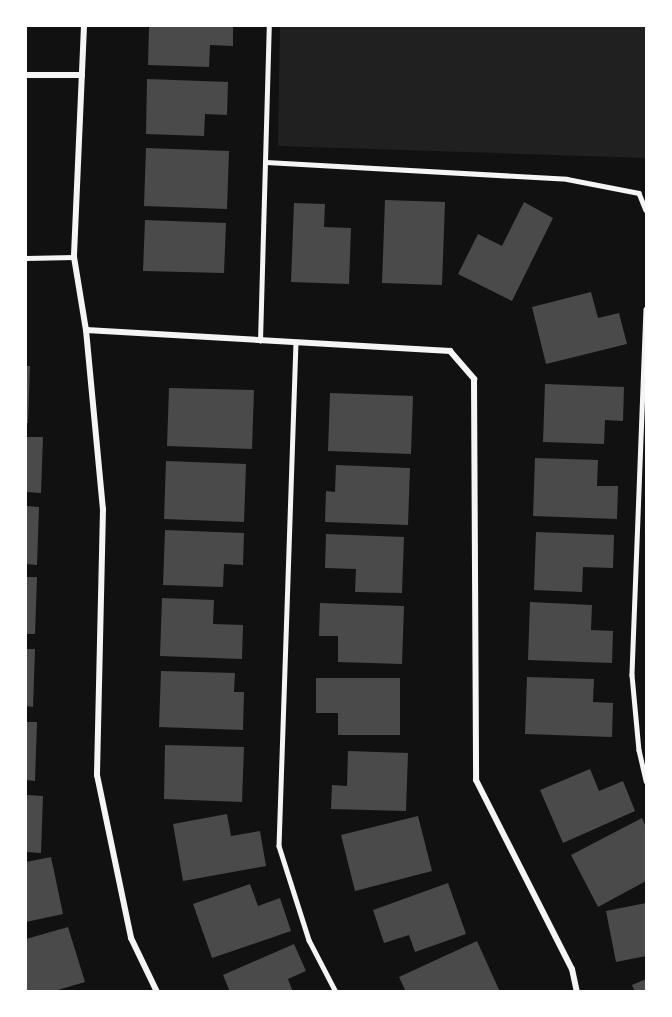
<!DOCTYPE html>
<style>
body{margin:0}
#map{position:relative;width:672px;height:1017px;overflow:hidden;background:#111;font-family:"Nunito Sans",sans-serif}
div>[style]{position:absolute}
.green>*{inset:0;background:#202020}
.building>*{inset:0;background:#4a4a4a}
.service>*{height:4.5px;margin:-2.25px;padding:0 2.25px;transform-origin:2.25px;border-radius:2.25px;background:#f5f5f5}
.minor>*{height:6px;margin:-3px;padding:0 3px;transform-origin:3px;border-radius:3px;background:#f5f5f5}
span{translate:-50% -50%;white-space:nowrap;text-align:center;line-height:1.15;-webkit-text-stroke:6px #fff;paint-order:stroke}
.frame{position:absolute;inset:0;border:27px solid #fff;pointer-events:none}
</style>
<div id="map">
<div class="green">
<i style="clip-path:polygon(280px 26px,646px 26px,646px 158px,278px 146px)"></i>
</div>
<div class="building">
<i style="clip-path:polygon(149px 26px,233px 26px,233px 46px,210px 45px,209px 67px,148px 65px)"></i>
<i style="clip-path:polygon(147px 79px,228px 82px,227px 115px,205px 114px,204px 136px,146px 134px)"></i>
<i style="clip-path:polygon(146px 148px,229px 151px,227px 209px,144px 206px)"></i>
<i style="clip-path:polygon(385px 200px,445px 202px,442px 285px,382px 283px)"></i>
<i style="clip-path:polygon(524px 202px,553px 218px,512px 301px,458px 274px,478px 234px,502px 246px)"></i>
<i style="clip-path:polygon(294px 203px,325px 204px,324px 227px,351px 228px,349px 284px,291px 282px)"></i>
<i style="clip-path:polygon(145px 220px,226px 223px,224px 273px,143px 271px)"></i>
<i style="clip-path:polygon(591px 292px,598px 318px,619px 313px,627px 344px,546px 364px,532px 307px)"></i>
<i style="clip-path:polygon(26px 366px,30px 366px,28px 423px,26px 423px)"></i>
<i style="clip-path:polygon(545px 384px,624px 387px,623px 421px,605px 420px,604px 444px,543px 442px)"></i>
<i style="clip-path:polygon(169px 388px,254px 390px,252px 449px,167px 446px)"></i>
<i style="clip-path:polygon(330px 393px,413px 396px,411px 454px,328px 451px)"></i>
<i style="clip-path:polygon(26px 437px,43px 437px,41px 493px,26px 492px)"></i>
<i style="clip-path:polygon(535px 458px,598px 460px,597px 486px,618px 486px,617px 519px,533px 516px)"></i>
<i style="clip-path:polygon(166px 461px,246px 464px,244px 522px,164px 519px)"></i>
<i style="clip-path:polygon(336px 465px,410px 468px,408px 525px,325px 522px,326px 491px,335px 492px)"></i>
<i style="clip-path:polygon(26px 506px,39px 507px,37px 565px,26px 564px)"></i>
<i style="clip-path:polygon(165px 530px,244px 533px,243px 565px,224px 564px,223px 587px,163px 585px)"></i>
<i style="clip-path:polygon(536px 532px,614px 535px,613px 568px,583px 567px,582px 592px,534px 590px)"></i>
<i style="clip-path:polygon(326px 534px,404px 537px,402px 593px,355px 592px,356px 569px,325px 568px)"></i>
<i style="clip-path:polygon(26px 577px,37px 577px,35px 634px,26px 634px)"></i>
<i style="clip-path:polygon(162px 598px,214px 600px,213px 624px,243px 625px,242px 659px,160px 656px)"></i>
<i style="clip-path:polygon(530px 602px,592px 605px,591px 630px,613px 631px,612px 663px,528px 660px)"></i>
<i style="clip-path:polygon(320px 603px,404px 606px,402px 664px,338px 662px,338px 636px,319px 636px)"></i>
<i style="clip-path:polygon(26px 649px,35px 649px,33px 707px,26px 706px)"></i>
<i style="clip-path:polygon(161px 671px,235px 673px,234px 692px,244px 692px,243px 730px,159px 727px)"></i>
<i style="clip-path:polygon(527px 677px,594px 679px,593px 702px,613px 703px,612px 737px,525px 734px)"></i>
<i style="clip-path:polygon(316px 678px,400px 678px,400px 735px,338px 735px,338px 713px,316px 713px)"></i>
<i style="clip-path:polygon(26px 722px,37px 722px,35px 781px,26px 780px)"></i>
<i style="clip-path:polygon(165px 745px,244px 747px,242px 802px,164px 799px)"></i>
<i style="clip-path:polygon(348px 751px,408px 753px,406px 811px,331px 809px,332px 785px,347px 786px)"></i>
<i style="clip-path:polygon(590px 769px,599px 791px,623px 781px,635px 811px,563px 843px,540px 790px)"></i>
<i style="clip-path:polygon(26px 795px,43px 796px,41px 853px,26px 852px)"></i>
<i style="clip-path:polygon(227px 814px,231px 836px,260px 831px,266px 866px,183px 881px,173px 824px)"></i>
<i style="clip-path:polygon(418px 816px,432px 871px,355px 891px,341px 835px)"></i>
<i style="clip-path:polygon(642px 818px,646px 827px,646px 881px,598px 907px,571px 855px)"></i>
<i style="clip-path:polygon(51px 857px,63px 914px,26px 922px,26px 862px)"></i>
<i style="clip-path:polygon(448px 883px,466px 934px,415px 952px,409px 935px,384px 943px,373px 910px)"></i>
<i style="clip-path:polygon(250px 884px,258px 906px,280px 898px,291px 931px,212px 958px,193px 904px)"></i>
<i style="clip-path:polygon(646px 903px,646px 956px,616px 962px,606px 911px)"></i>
<i style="clip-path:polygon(68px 927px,85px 982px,51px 992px,26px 992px,26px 939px)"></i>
<i style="clip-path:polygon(477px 941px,500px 992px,406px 992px,399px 977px)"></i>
<i style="clip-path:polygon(294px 944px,306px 971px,288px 979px,293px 992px,230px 992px,223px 975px)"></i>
<i style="clip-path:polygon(646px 979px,646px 992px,635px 992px,632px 985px)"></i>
</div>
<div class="service">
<i style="left:266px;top:162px;width:301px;rotate:3.2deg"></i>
<i style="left:567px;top:179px;width:73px;rotate:11deg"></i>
<i style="left:639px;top:193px;width:18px;rotate:68deg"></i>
<i style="left:26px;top:258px;width:48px;rotate:-1.2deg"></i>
<i style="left:646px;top:309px;width:366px;rotate:92.2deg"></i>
<i style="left:632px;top:675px;width:75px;rotate:84.7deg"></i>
<i style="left:639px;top:750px;width:32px;rotate:77deg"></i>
<i style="left:260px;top:341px;width:315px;rotate:-88.4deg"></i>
<i style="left:296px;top:342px;width:504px;rotate:91.93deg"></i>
<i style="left:279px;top:846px;width:99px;rotate:72.3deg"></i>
<i style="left:309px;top:940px;width:59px;rotate:62.6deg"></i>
</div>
<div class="minor">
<i style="left:84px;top:26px;width:231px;rotate:92.5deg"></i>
<i style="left:74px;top:257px;width:74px;rotate:80.7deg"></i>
<i style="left:86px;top:330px;width:180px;rotate:84.6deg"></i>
<i style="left:103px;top:509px;width:266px;rotate:91.3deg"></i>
<i style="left:97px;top:775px;width:167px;rotate:78.2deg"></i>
<i style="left:131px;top:938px;width:60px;rotate:64.3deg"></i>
<i style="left:26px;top:75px;width:56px"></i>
<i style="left:86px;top:330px;width:365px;rotate:3.3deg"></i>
<i style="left:450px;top:351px;width:37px;rotate:49deg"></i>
<i style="left:474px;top:379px;width:401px;rotate:89.7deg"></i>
<i style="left:476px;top:780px;width:212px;rotate:63.1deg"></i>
<i style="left:572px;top:969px;width:24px;rotate:78deg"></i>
</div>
<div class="frame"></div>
</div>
